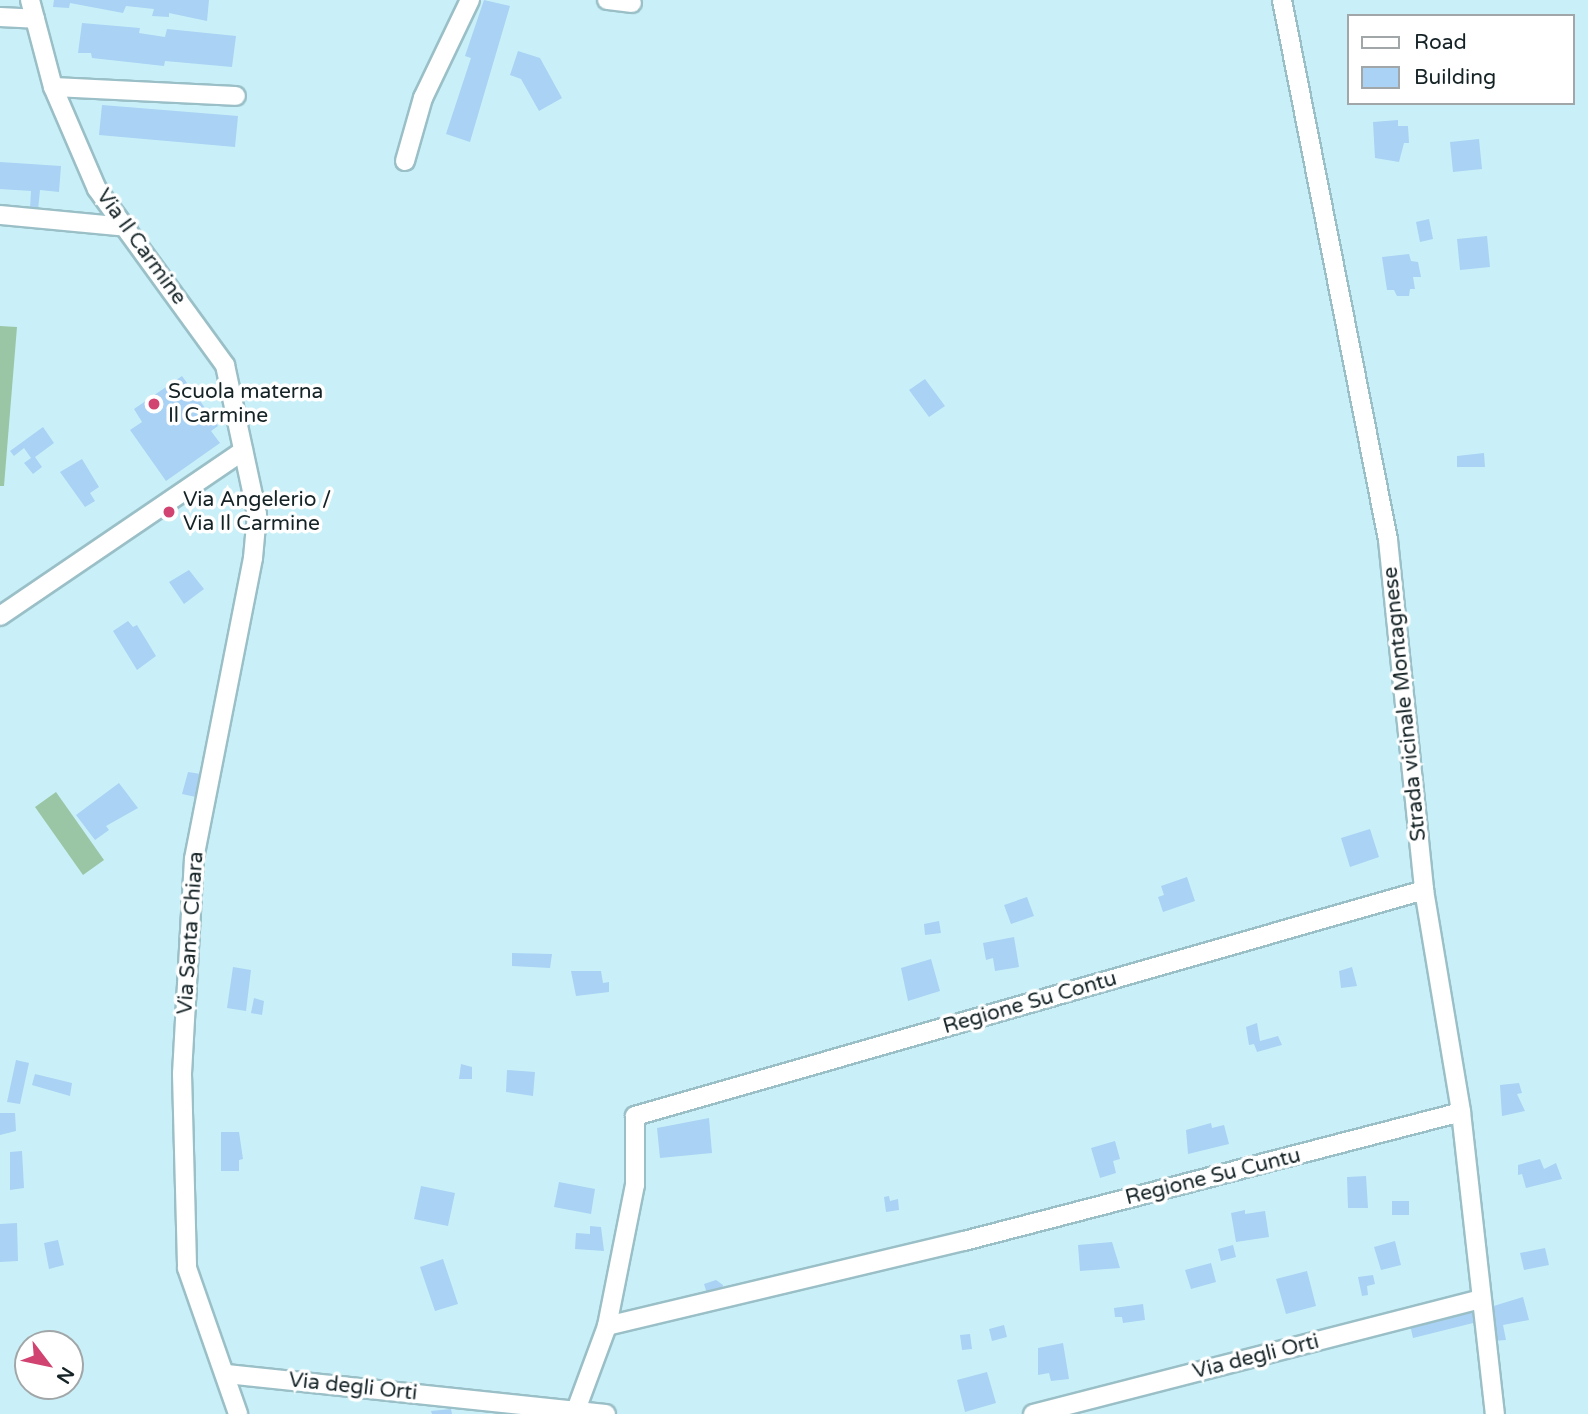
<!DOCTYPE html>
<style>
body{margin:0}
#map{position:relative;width:1588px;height:1414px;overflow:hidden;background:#c9f0f8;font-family:"Varela Round",sans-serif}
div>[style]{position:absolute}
.green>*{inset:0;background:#9bc6a5}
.building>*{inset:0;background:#a9d2f4}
.roads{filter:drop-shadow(2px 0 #9abfc7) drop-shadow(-2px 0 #9abfc7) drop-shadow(0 2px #9abfc7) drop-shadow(0 -2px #9abfc7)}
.minor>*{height:18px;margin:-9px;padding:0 9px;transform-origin:9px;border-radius:9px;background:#fff}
.dots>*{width:19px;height:19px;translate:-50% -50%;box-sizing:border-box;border:4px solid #fff;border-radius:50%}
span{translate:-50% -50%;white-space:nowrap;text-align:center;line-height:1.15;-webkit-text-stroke:7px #fff;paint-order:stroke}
.street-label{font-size:21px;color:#152326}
.poi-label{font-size:21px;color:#152326}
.left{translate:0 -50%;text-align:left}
.legend{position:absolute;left:1347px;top:14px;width:228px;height:91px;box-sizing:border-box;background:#fff;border:2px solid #a1a7a8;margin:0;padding:9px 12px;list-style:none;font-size:21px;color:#152326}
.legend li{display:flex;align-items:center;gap:14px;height:35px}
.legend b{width:35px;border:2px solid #a1a7a8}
.north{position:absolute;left:14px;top:1330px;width:70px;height:70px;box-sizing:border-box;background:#fff;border:2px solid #a1a7a8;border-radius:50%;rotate:122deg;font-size:19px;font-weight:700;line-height:28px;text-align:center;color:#152326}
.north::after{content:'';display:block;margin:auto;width:24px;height:32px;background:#d14472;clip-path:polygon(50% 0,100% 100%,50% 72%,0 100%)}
</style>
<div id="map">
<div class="green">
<i style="clip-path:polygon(0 326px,17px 327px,4px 486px,0 486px)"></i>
<i style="clip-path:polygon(56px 792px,104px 860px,83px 875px,35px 807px)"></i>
</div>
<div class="building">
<i style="clip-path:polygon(54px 0,209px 0,207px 21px,169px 13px,169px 17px,152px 16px,154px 9px,126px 6px,123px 13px,70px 3px,69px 8px,53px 7px)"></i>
<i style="clip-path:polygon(484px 0,510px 6px,470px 142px,446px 134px,471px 58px,465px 56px)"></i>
<i style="clip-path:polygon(82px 23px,140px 28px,139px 33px,165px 37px,167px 29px,236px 36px,232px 67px,165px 61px,164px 66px,92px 58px,91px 53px,78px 53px)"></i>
<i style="clip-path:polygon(518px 51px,540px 58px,562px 98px,539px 111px,521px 79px,510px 75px)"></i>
<i style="clip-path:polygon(102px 105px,238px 116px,235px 147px,99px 135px)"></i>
<i style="clip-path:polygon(1398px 120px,1398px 126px,1408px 126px,1409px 143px,1404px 143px,1399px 162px,1375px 158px,1373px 122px)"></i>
<i style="clip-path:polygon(1479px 139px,1482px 169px,1453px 172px,1450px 142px)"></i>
<i style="clip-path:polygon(0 162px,61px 166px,59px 192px,40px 190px,38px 210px,30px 209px,31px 191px,0 189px)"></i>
<i style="clip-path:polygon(1429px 219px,1433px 239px,1420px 242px,1416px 222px)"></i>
<i style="clip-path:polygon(1487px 236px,1490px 267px,1460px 270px,1457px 239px)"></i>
<i style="clip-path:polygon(1409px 254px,1411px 261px,1418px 262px,1421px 277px,1413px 277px,1415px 289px,1410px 289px,1409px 296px,1397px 296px,1394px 290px,1387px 290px,1382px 257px)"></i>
<i style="clip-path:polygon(182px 376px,218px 426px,211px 431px,220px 443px,166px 481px,130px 430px,142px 422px,134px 409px)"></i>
<i style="clip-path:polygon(925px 379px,945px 406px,929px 417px,909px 390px)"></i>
<i style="clip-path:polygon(43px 427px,54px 443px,35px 457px,42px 467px,33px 474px,24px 463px,31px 458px,24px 448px,14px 456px,10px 451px)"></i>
<i style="clip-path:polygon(1484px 453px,1485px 467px,1457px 467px,1457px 456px)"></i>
<i style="clip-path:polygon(82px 459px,99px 487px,90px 493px,95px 501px,85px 507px,60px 472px)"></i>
<i style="clip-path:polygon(189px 570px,204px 589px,184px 604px,169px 582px)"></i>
<i style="clip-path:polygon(128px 621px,133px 627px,137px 625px,156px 656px,137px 670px,113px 631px)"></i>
<i style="clip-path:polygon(188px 772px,201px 774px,196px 797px,182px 794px)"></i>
<i style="clip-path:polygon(119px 783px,138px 808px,106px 826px,109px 830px,95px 840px,76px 815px)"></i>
<i style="clip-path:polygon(1370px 829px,1379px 857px,1350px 867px,1341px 838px)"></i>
<i style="clip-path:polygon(1187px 877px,1195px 901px,1163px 912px,1158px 897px,1164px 895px,1161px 886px)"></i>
<i style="clip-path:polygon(1027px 897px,1034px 916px,1011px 924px,1004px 905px)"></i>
<i style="clip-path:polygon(939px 921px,941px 933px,925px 935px,924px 924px)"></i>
<i style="clip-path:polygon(1014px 937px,1019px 967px,995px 971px,993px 958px,986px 960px,983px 943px)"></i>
<i style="clip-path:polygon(512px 953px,552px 954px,550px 968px,512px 966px)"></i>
<i style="clip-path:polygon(931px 959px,940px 991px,908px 1001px,901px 968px)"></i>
<i style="clip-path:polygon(233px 967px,251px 970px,246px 1011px,227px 1008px)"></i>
<i style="clip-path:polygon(1352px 967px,1357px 986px,1341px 988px,1339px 971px)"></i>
<i style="clip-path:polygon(571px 971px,601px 971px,603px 983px,609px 982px,609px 992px,576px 996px)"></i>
<i style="clip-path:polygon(254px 998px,264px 1001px,262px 1015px,251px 1013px)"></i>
<i style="clip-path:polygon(1257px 1023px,1260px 1041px,1278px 1036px,1282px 1045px,1257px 1052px,1254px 1044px,1249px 1045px,1246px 1027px)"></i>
<i style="clip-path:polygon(16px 1060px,29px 1063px,20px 1104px,7px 1102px)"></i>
<i style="clip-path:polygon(461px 1064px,472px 1067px,472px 1079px,459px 1079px)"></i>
<i style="clip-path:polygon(507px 1070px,535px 1072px,533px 1096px,506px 1092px)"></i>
<i style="clip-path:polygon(35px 1074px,72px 1083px,70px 1096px,32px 1085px)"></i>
<i style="clip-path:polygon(1519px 1083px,1522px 1093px,1517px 1094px,1525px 1111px,1502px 1116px,1500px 1085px)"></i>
<i style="clip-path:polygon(0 1113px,15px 1113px,16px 1131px,0 1135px)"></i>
<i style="clip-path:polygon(709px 1118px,712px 1153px,660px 1158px,657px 1128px)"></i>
<i style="clip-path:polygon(1211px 1123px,1212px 1128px,1224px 1125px,1229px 1144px,1188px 1154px,1186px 1130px)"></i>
<i style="clip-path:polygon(221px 1132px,239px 1132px,243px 1159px,239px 1160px,239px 1171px,221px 1171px)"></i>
<i style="clip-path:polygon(1115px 1141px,1120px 1159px,1113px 1161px,1116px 1173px,1100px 1178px,1091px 1148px)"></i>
<i style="clip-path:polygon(22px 1151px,24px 1188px,10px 1190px,10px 1152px)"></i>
<i style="clip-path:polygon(1540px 1159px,1544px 1169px,1556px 1163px,1562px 1179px,1526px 1188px,1522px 1174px,1518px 1175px,1518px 1165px)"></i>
<i style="clip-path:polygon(1366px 1176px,1368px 1208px,1348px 1208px,1347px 1177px)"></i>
<i style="clip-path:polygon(559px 1182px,595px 1189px,591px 1214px,554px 1207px)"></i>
<i style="clip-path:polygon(421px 1186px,455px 1193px,448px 1226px,414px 1219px)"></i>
<i style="clip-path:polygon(889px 1196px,890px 1201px,898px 1199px,899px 1210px,886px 1212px,884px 1197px)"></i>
<i style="clip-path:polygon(1392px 1201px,1409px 1201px,1409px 1215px,1392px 1215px)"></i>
<i style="clip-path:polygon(1245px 1210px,1245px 1214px,1265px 1211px,1269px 1237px,1236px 1242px,1231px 1213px)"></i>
<i style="clip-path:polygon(17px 1223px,18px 1261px,0 1262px,0 1224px)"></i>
<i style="clip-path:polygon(590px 1226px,601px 1227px,604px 1251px,575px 1249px,576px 1233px,590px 1234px)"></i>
<i style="clip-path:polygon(58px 1240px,64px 1265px,49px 1269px,44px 1243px)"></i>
<i style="clip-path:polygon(1395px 1241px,1401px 1265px,1381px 1270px,1374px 1247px)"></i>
<i style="clip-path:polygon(1112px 1242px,1120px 1268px,1080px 1271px,1078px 1245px)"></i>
<i style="clip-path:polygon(1233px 1245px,1236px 1257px,1221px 1261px,1218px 1249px)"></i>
<i style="clip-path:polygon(1545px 1248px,1549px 1265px,1524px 1270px,1520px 1253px)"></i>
<i style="clip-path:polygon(443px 1259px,458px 1304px,435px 1311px,420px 1267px)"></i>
<i style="clip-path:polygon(1211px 1263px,1216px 1282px,1191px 1289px,1185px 1270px)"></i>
<i style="clip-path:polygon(1307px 1271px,1316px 1306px,1286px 1314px,1276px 1279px)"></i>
<i style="clip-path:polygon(1373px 1275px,1375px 1284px,1367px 1286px,1368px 1295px,1362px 1296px,1358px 1277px)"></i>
<i style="clip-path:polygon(716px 1280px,723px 1285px,721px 1295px,708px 1297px,704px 1284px)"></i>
<i style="clip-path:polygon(1523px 1297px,1529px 1320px,1503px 1325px,1506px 1340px,1493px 1341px,1487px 1308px)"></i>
<i style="clip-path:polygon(1143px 1304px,1145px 1320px,1123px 1323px,1122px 1317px,1115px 1317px,1114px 1308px)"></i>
<i style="clip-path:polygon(1474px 1309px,1477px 1322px,1413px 1338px,1410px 1325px)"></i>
<i style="clip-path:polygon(1004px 1325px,1007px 1337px,992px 1341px,989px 1329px)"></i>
<i style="clip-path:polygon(970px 1334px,972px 1349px,962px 1350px,960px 1335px)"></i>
<i style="clip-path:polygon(1063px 1343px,1069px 1379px,1051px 1381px,1049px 1373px,1038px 1375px,1038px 1348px)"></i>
<i style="clip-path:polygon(987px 1372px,996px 1403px,965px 1412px,957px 1380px)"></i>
<i style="clip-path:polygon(451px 1409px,452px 1414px,432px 1414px,431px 1411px)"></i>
</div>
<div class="roads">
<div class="minor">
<i style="left:30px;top:0;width:90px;rotate:75.2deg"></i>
<i style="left:53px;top:87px;width:111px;rotate:66.7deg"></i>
<i style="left:97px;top:189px;width:218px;rotate:54deg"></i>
<i style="left:225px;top:365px;width:152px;rotate:77.9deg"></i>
<i style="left:257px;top:514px;width:44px;rotate:95.2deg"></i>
<i style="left:253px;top:558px;width:307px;rotate:101.1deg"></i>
<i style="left:194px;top:859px;width:215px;rotate:93.2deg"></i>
<i style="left:182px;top:1074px;width:194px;rotate:88.5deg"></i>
<i style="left:187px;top:1268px;width:155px;rotate:70.7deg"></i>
<i style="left:607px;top:0;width:25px;rotate:7deg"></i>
<i style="left:1282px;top:0;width:550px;rotate:78.89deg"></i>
<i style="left:1388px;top:540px;width:352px;rotate:84.1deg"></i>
<i style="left:1424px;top:890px;width:225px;rotate:80.5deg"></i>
<i style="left:1461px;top:1112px;width:304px;rotate:83.6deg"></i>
<i style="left:0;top:17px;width:35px;rotate:3deg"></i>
<i style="left:53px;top:87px;width:183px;rotate:2.8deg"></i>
<i style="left:405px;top:161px;width:66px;rotate:-74.1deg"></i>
<i style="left:423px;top:98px;width:109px;rotate:-64.4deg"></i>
<i style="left:0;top:215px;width:128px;rotate:5.4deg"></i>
<i style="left:0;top:616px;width:294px;rotate:-34.2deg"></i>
<i style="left:607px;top:1326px;width:367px;rotate:-13.4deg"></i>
<i style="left:964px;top:1241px;width:513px;rotate:-14.55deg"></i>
<i style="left:226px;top:1374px;width:382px;rotate:6deg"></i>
<i style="left:576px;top:1410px;width:90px;rotate:-69.7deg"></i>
<i style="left:607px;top:1326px;width:144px;rotate:-78.8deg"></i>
<i style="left:635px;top:1185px;width:69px;rotate:-90deg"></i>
<i style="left:635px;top:1116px;width:821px;rotate:-15.98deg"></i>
<i style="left:1033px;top:1414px;width:462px;rotate:-14.4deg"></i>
</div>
</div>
<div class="dots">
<i style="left:154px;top:404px;background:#d14472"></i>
<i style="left:169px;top:512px;background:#d14472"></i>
</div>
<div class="street-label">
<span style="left:141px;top:247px;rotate:54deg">Via Il Carmine</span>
<span style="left:1405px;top:704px;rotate:-96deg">Strada vicinale Montagnese</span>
<span style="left:191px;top:933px;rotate:-86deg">Via Santa Chiara</span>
<span style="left:1030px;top:1003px;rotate:-16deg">Regione Su Contu</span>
<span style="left:1213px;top:1177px;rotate:-14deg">Regione Su Cuntu</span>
<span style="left:1256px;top:1357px;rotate:-14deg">Via degli Orti</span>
<span style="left:353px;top:1387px;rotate:6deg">Via degli Orti</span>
</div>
<div class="poi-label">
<span class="left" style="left:168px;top:404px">Scuola materna<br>Il Carmine</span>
<span class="left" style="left:183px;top:512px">Via Angelerio /<br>Via Il Carmine</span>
</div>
<ul class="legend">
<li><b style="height:9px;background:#fff"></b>Road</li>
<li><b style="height:19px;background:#a9d2f4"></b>Building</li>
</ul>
<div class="north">N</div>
</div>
